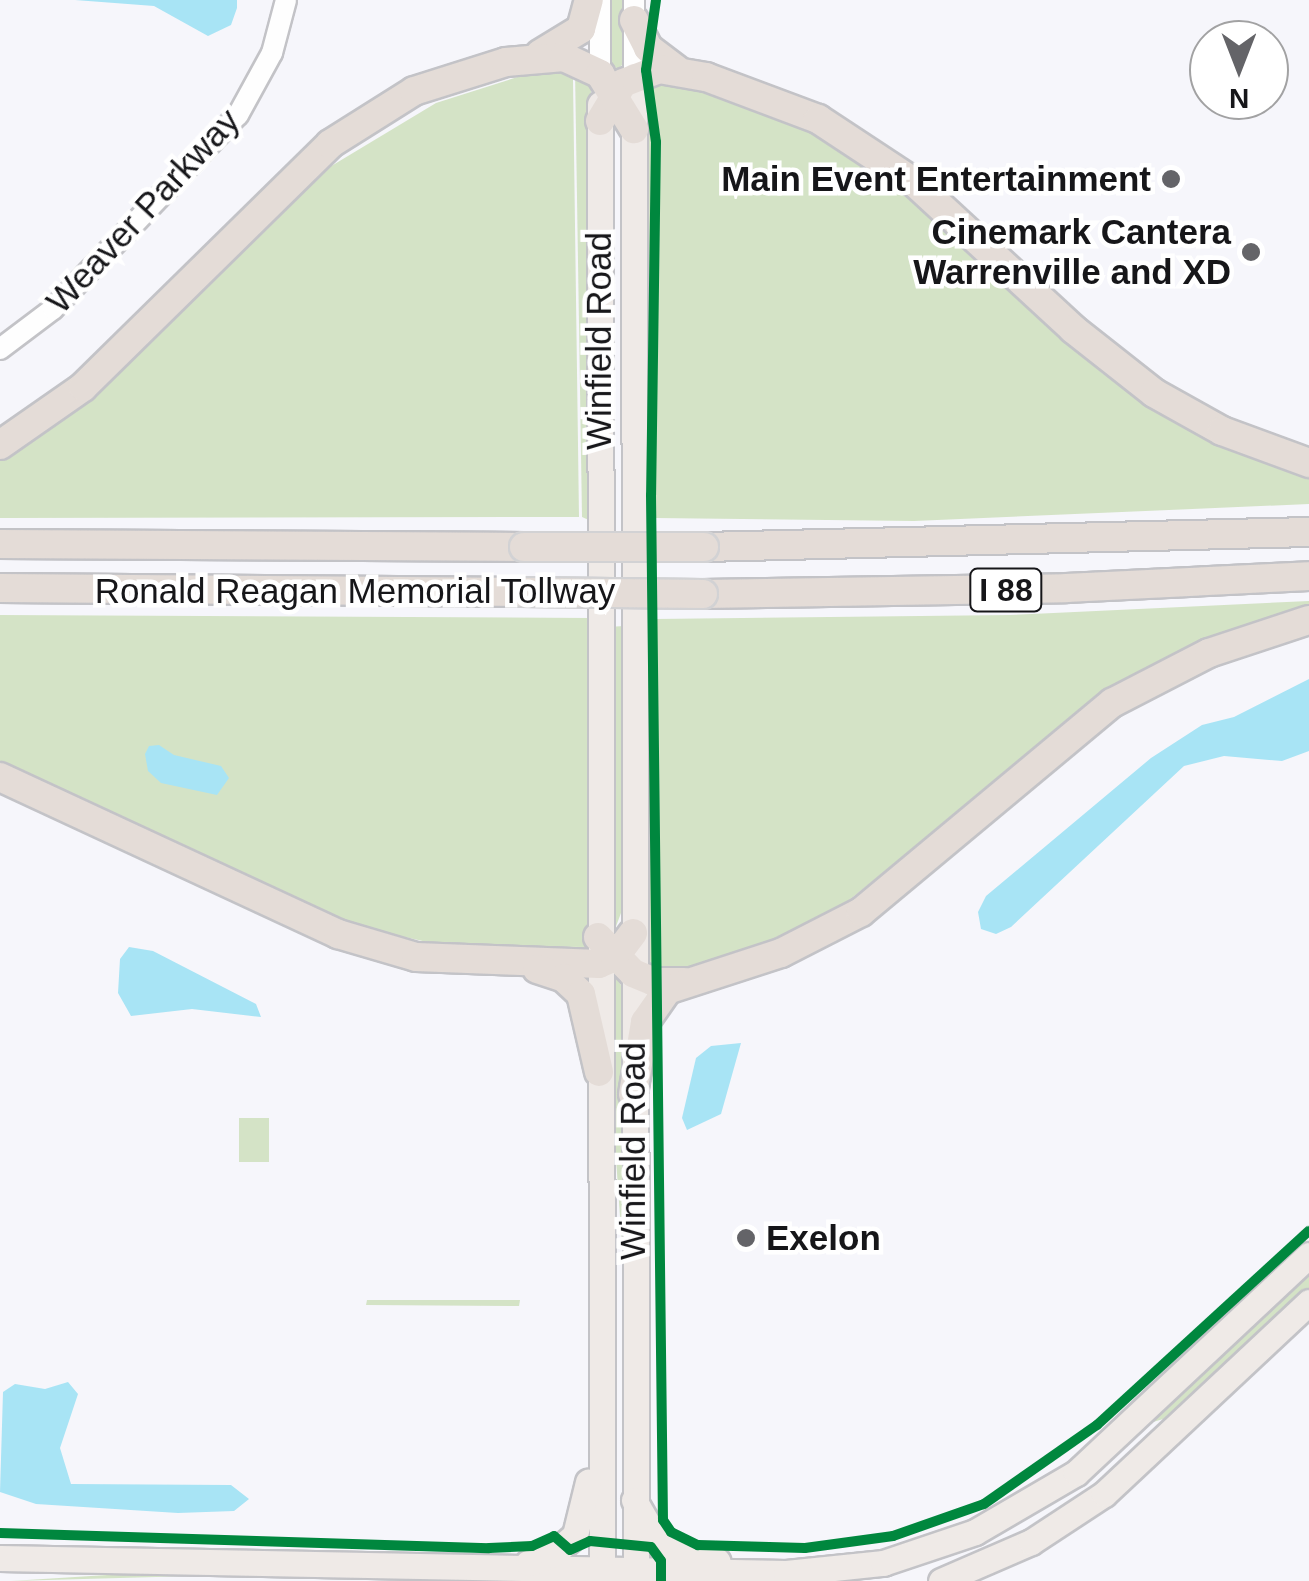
<!DOCTYPE html>
<style>
body{margin:0}
#map{position:relative;width:1309px;height:1581px;overflow:hidden;background:#f6f6fb;font-family:Helvetica,sans-serif}
div>[style]{position:absolute}
.green>*{inset:0;background:#d4e3c6}
.water>*{inset:0;background:#a8e4f5}
.roads{filter:drop-shadow(2px 0 #c3c3c7) drop-shadow(-2px 0 #c3c3c7) drop-shadow(0 2px #c3c3c7) drop-shadow(0 -2px #c3c3c7)}
.minor>*{height:20px;margin:-10px;padding:0 10px;transform-origin:10px;border-radius:10px;background:#fefefe}
.major>*{height:25px;margin:-12.5px;padding:0 12.5px;transform-origin:12.5px;border-radius:12.5px;background:#efeae7}
.highway>*{height:28px;margin:-14px;padding:0 14px;transform-origin:14px;border-radius:14px;background:#e4dcd7}
.bridges{filter:drop-shadow(2px 0 #d2d2d4) drop-shadow(-2px 0 #d2d2d4) drop-shadow(0 2px #d2d2d4) drop-shadow(0 -2px #d2d2d4)}
.highway-bridge>*{height:28px;margin:-14px;padding:0 14px;transform-origin:14px;border-radius:14px;background:#e4dcd7}
.cycleway>*{height:10px;margin:-5px;padding:0 5px;transform-origin:5px;border-radius:5px;background:#00873e}
.dots>*{width:28px;height:28px;translate:-50% -50%;box-sizing:border-box;border:5px solid #fff;border-radius:50%}
span{translate:-50% -50%;white-space:nowrap;text-align:center;line-height:1.15;-webkit-text-stroke:9px #fff;paint-order:stroke}
.shield-label span{padding:2px 8px;background:#fff;border:2px solid;border-radius:8px;-webkit-text-stroke-width:0}
.shield-label{font-size:32px;color:#161619;font-weight:700}
.poi-label{font-size:35px;color:#161619;font-weight:700}
.right{translate:-100% -50%;text-align:right}
.left{translate:0 -50%;text-align:left}
.street-label{font-size:35px;color:#161619}
.north{position:absolute;left:1189px;top:20px;width:100px;height:100px;box-sizing:border-box;background:#fff;border:2px solid #a2a2a3;border-radius:50%;rotate:180deg;font-size:28px;font-weight:700;line-height:40px;text-align:center;color:#161619}
.north::after{content:'';display:block;margin:auto;width:35px;height:45px;background:#646468;clip-path:polygon(50% 0,100% 100%,50% 72%,0 100%)}
</style>
<div id="map">
<div class="green">
<i style="clip-path:polygon(608px 0,626px 0,626px 61px,618px 69px,609px 63px)"></i>
<i style="clip-path:polygon(543px 69px,571px 69px,573px 79px,579px 517px,0 518px,0 459px,109px 381px,328px 168px,436px 103px)"></i>
<i style="clip-path:polygon(575px 70px,591px 81px,591px 521px,582px 517px)"></i>
<i style="clip-path:polygon(649px 80px,672px 80px,807px 126px,890px 176px,1102px 373px,1184px 428px,1309px 477px,1309px 504px,914px 521px,655px 518px,660px 135px)"></i>
<i style="clip-path:polygon(647px 96px,654px 128px,653px 335px,649px 521px,642px 521px)"></i>
<i style="clip-path:polygon(1309px 601px,1309px 609px,1200px 644px,1108px 692px,833px 913px,730px 957px,658px 976px,655px 619px,1010px 615px)"></i>
<i style="clip-path:polygon(0 615px,590px 618px,589px 947px,445px 946px,360px 927px,176px 849px,0 764px)"></i>
<i style="clip-path:polygon(642px 619px,648px 620px,653px 774px,652px 975px,641px 972px,649px 897px,642px 816px)"></i>
<i style="clip-path:polygon(624px 626px,624px 905px,615px 929px,608px 627px)"></i>
<i style="clip-path:polygon(613px 973px,624px 990px,623px 1260px,607px 1028px)"></i>
<i style="clip-path:polygon(239px 1118px,269px 1118px,269px 1162px,239px 1162px)"></i>
<i style="clip-path:polygon(1309px 1267px,1309px 1290px,1180px 1414px,1143px 1425px)"></i>
<i style="clip-path:polygon(367px 1300px,520px 1300px,519px 1306px,366px 1305px)"></i>
<i style="clip-path:polygon(217px 1571px,268px 1574px,11px 1581px,123px 1574px)"></i>
</div>
<div class="water">
<i style="clip-path:polygon(75px 0,237px 0,237px 8px,231px 25px,208px 36px,154px 6px)"></i>
<i style="clip-path:polygon(1309px 679px,1309px 751px,1282px 761px,1224px 756px,1184px 766px,1011px 927px,996px 934px,981px 929px,978px 912px,986px 896px,1151px 758px,1202px 725px,1234px 717px)"></i>
<i style="clip-path:polygon(159px 745px,174px 755px,221px 766px,229px 778px,217px 795px,161px 783px,148px 771px,145px 754px,149px 746px)"></i>
<i style="clip-path:polygon(129px 947px,153px 951px,256px 1004px,261px 1017px,192px 1009px,131px 1016px,118px 993px,120px 959px)"></i>
<i style="clip-path:polygon(741px 1043px,721px 1114px,687px 1130px,682px 1118px,696px 1058px,711px 1046px)"></i>
<i style="clip-path:polygon(68px 1382px,78px 1394px,60px 1448px,71px 1484px,231px 1485px,249px 1499px,234px 1511px,178px 1513px,36px 1504px,0 1492px,3px 1392px,15px 1384px,45px 1389px)"></i>
</div>
<div class="roads">
<div class="minor">
<i style="left:600px;top:74px;width:74px;rotate:-90deg"></i>
<i style="left:634px;top:76px;width:76px;rotate:-90deg"></i>
<i style="left:0;top:349px;width:66px;rotate:-37deg"></i>
<i style="left:53px;top:309px;width:268px;rotate:-46.4deg"></i>
<i style="left:238px;top:115px;width:71px;rotate:-61.3deg"></i>
<i style="left:272px;top:53px;width:55px;rotate:-75.2deg"></i>
</div>
<div class="major">
<i style="left:634px;top:76px;width:1505px;rotate:89.92deg"></i>
<i style="left:600px;top:104px;width:1477px;rotate:89.92deg"></i>
<i style="left:634px;top:1500px;width:36px;rotate:60deg"></i>
<i style="left:652px;top:1531px;width:27px;rotate:42deg"></i>
<i style="left:672px;top:1549px;width:47px;rotate:14.9deg"></i>
<i style="left:0;top:1558px;width:786px;rotate:1.09deg"></i>
<i style="left:786px;top:1573px;width:98px;rotate:-5.9deg"></i>
<i style="left:883px;top:1563px;width:97px;rotate:-18.6deg"></i>
<i style="left:975px;top:1532px;width:117px;rotate:-30.3deg"></i>
<i style="left:1076px;top:1473px;width:319px;rotate:-43.1deg"></i>
<i style="left:528px;top:1563px;width:25px;rotate:-18deg"></i>
<i style="left:552px;top:1555px;width:30px;rotate:-41deg"></i>
<i style="left:575px;top:1535px;width:55px;rotate:-76.2deg"></i>
<i style="left:941px;top:1581px;width:98px;rotate:-23.4deg"></i>
<i style="left:1031px;top:1542px;width:87px;rotate:-33.3deg"></i>
<i style="left:1104px;top:1494px;width:281px;rotate:-43.1deg"></i>
</div>
<div class="highway">
<i style="left:634px;top:20px;width:31px;rotate:63deg"></i>
<i style="left:648px;top:48px;width:36px;rotate:37deg"></i>
<i style="left:540px;top:54px;width:48px;rotate:-31.4deg"></i>
<i style="left:581px;top:29px;width:30px;rotate:-75deg"></i>
<i style="left:600px;top:121px;width:44px;rotate:-58.8deg"></i>
<i style="left:623px;top:83px;width:39px;rotate:-21deg"></i>
<i style="left:659px;top:69px;width:48px;rotate:9.7deg"></i>
<i style="left:706px;top:77px;width:120px;rotate:20.6deg"></i>
<i style="left:818px;top:119px;width:116px;rotate:33.4deg"></i>
<i style="left:915px;top:183px;width:215px;rotate:42.7deg"></i>
<i style="left:1073px;top:329px;width:103px;rotate:38.3deg"></i>
<i style="left:1154px;top:393px;width:78px;rotate:29.2deg"></i>
<i style="left:1222px;top:431px;width:93px;rotate:20.2deg"></i>
<i style="left:0;top:445px;width:101px;rotate:-34.9deg"></i>
<i style="left:83px;top:387px;width:346px;rotate:-44.5deg"></i>
<i style="left:330px;top:144px;width:99px;rotate:-32.2deg"></i>
<i style="left:414px;top:91px;width:96px;rotate:-17.5deg"></i>
<i style="left:506px;top:62px;width:58px;rotate:-4.9deg"></i>
<i style="left:564px;top:57px;width:40px;rotate:25deg"></i>
<i style="left:600px;top:74px;width:65px;rotate:58.3deg"></i>
<i style="left:0;top:544px;width:524px;rotate:0.33deg"></i>
<i style="left:704px;top:547px;width:605px;rotate:-1.42deg"></i>
<i style="left:0;top:588px;width:522px;rotate:0.44deg"></i>
<i style="left:703px;top:594px;width:363px;rotate:-0.9deg"></i>
<i style="left:1066px;top:588px;width:243px;rotate:-2.8deg"></i>
<i style="left:0;top:777px;width:373px;rotate:24.9deg"></i>
<i style="left:338px;top:934px;width:81px;rotate:16.4deg"></i>
<i style="left:416px;top:957px;width:183px;rotate:2.2deg"></i>
<i style="left:599px;top:964px;width:17px;rotate:-24deg"></i>
<i style="left:615px;top:957px;width:30px;rotate:-53deg"></i>
<i style="left:598px;top:937px;width:50px;rotate:45.8deg"></i>
<i style="left:633px;top:973px;width:23px;rotate:23deg"></i>
<i style="left:654px;top:982px;width:30px"></i>
<i style="left:537px;top:969px;width:28px;rotate:18deg"></i>
<i style="left:564px;top:978px;width:23px;rotate:43deg"></i>
<i style="left:581px;top:994px;width:80px;rotate:77deg"></i>
<i style="left:633px;top:1094px;width:73px;rotate:-80.5deg"></i>
<i style="left:645px;top:1022px;width:39px;rotate:-55deg"></i>
<i style="left:667px;top:990px;width:120px;rotate:-18deg"></i>
<i style="left:781px;top:953px;width:90px;rotate:-27.1deg"></i>
<i style="left:861px;top:912px;width:327px;rotate:-39.8deg"></i>
<i style="left:1112px;top:703px;width:109px;rotate:-27.3deg"></i>
<i style="left:1209px;top:653px;width:105px;rotate:-18.3deg"></i>
</div>
</div>
<div class="bridges">
<div class="highway-bridge">
<i style="left:524px;top:547px;width:180px"></i>
<i style="left:522px;top:592px;width:181px;rotate:0.6deg"></i>
</div>
</div>
<div class="cycleway">
<i style="left:656px;top:0;width:71px;rotate:98.1deg"></i>
<i style="left:646px;top:70px;width:73px;rotate:82.1deg"></i>
<i style="left:656px;top:142px;width:353px;rotate:90.8deg"></i>
<i style="left:651px;top:495px;width:1025px;rotate:89.33deg"></i>
<i style="left:663px;top:1520px;width:14px;rotate:56deg"></i>
<i style="left:671px;top:1532px;width:30px;rotate:26deg"></i>
<i style="left:698px;top:1545px;width:107px;rotate:1.6deg"></i>
<i style="left:805px;top:1548px;width:89px;rotate:-7.8deg"></i>
<i style="left:893px;top:1536px;width:96px;rotate:-19.4deg"></i>
<i style="left:984px;top:1504px;width:138px;rotate:-35deg"></i>
<i style="left:1097px;top:1425px;width:287px;rotate:-42.5deg"></i>
<i style="left:0;top:1533px;width:489px;rotate:1.8deg"></i>
<i style="left:489px;top:1548px;width:43px;rotate:-2.7deg"></i>
<i style="left:532px;top:1546px;width:24px;rotate:-24deg"></i>
<i style="left:554px;top:1536px;width:21px;rotate:41deg"></i>
<i style="left:570px;top:1550px;width:22px;rotate:-24deg"></i>
<i style="left:590px;top:1541px;width:61px;rotate:5.6deg"></i>
<i style="left:651px;top:1547px;width:17px;rotate:54deg"></i>
<i style="left:661px;top:1561px;width:20px;rotate:90deg"></i>
</div>
<div class="dots">
<i style="left:1171px;top:179px;background:#646468"></i>
<i style="left:1251px;top:252px;background:#646468"></i>
<i style="left:746px;top:1238px;background:#646468"></i>
</div>
<div class="shield-label">
<span style="left:1006px;top:590px">I 88</span>
</div>
<div class="poi-label">
<span class="right" style="left:1151px;top:179px">Main Event Entertainment</span>
<span class="right" style="left:1231px;top:252px">Cinemark Cantera<br>Warrenville and XD</span>
<span class="left" style="left:766px;top:1238px">Exelon</span>
</div>
<div class="street-label">
<span style="left:143px;top:211px;rotate:-47deg">Weaver Parkway</span>
<span style="left:599px;top:341px;rotate:-90deg">Winfield Road</span>
<span style="left:355px;top:591px">Ronald Reagan Memorial Tollway</span>
<span style="left:633px;top:1151px;rotate:-90deg">Winfield Road</span>
</div>
<div class="north">N</div>
</div>
